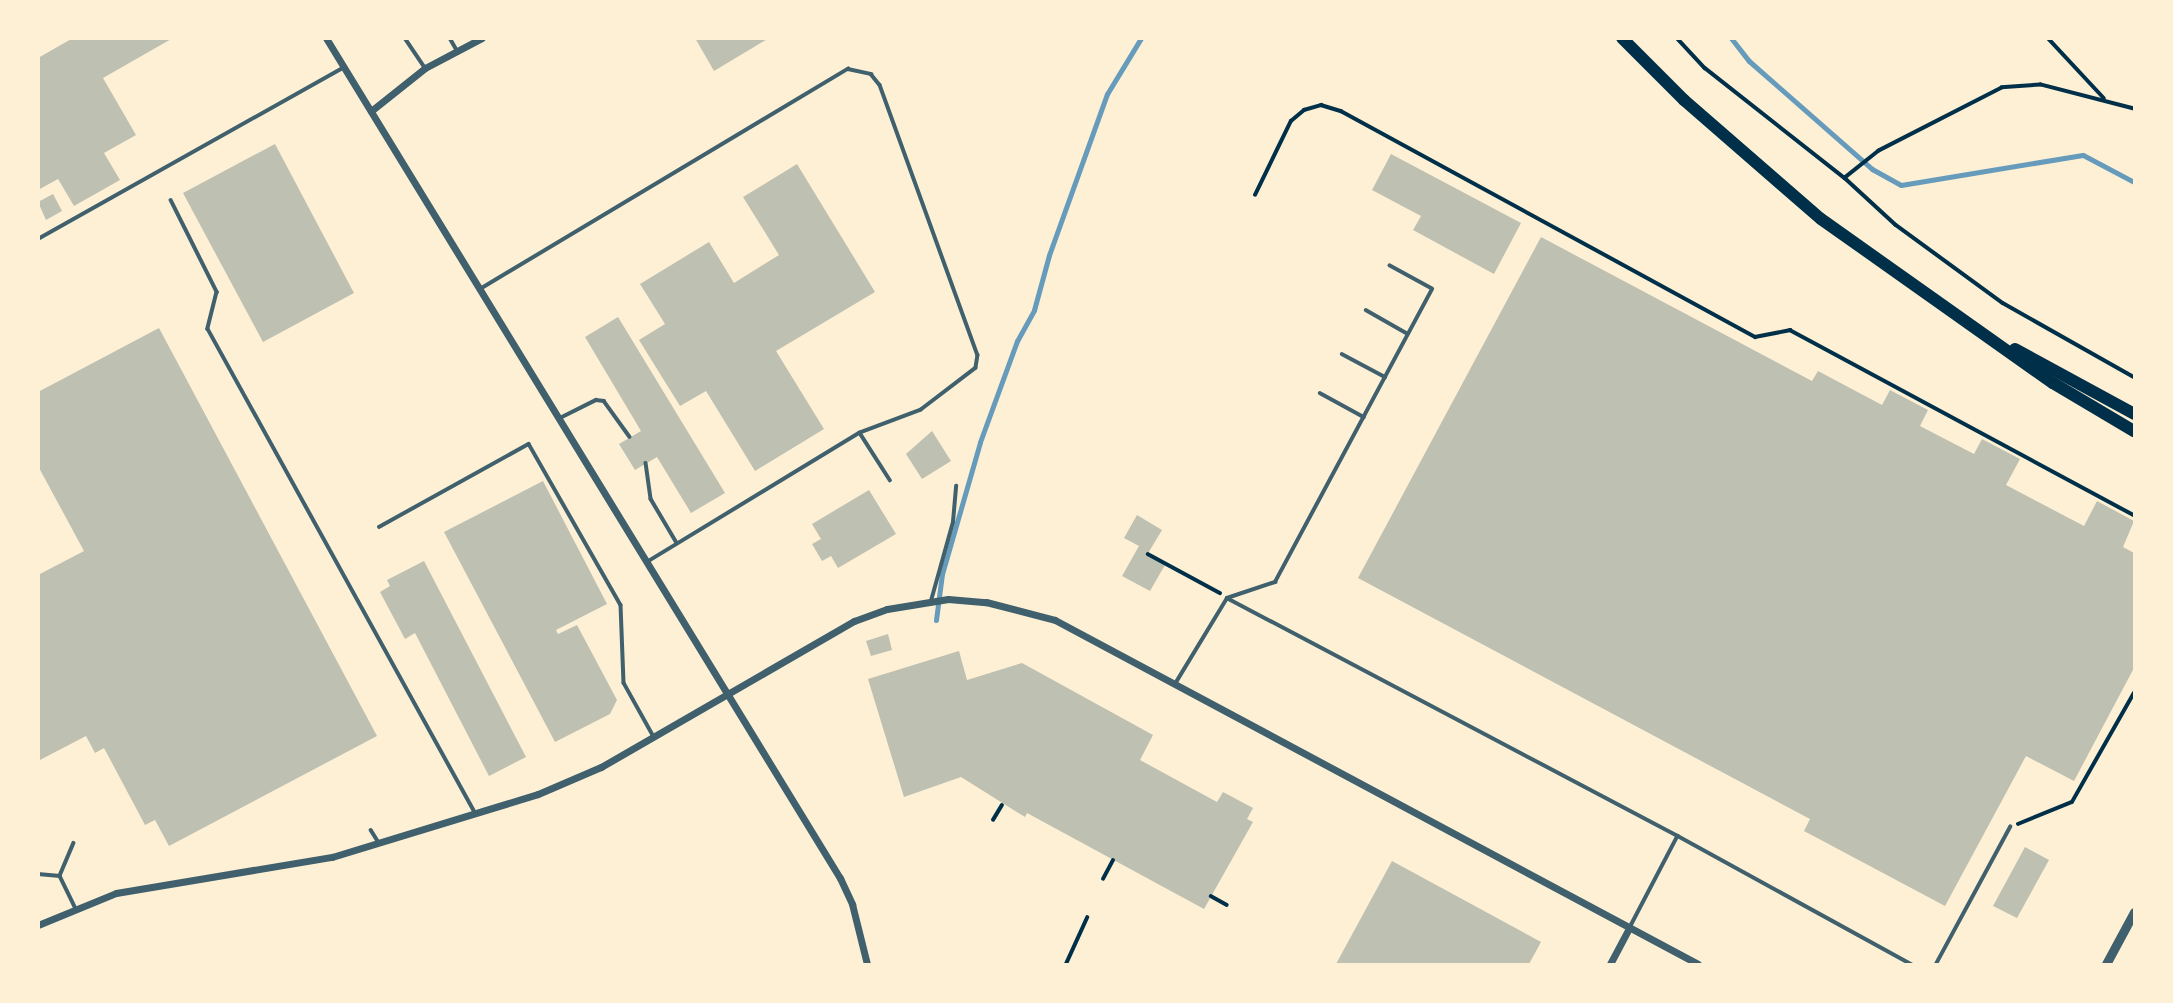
<!DOCTYPE html>
<style>
body{margin:0}
#map{position:relative;width:2173px;height:1003px;overflow:hidden;background:#fdf0d5;font-family:Lato,sans-serif}
div>[style]{position:absolute}
.stream>*{height:5px;margin:-2.5px;padding:0 2.5px;transform-origin:2.5px;border-radius:2.5px;background:#669bbc}
.building>*{inset:0;background:#bec0b2}
.path>*{height:3.5px;margin:-1.75px;padding:0 1.75px;transform-origin:1.75px;border-radius:1.75px;background:#003049}
.service>*{height:3.5px;margin:-1.75px;padding:0 1.75px;transform-origin:1.75px;border-radius:1.75px;background:#3f606c}
.minor>*{height:7px;margin:-3.5px;padding:0 3.5px;transform-origin:3.5px;border-radius:3.5px;background:#3f606c}
.tertiary>*{height:9px;margin:-4.5px;padding:0 4.5px;transform-origin:4.5px;border-radius:4.5px;background:#3f606c}
.primary>*{height:12px;margin:-6px;padding:0 6px;transform-origin:6px;border-radius:6px;background:#003049}
span{translate:-50% -50%;white-space:nowrap;text-align:center;line-height:1.15;-webkit-text-stroke:6px #fdf0d5;paint-order:stroke}
.frame{position:absolute;inset:0;border:40px solid #fdf0d5;pointer-events:none}
</style>
<div id="map">
<div class="stream">
<i style="left:1731px;top:38px;width:29px;rotate:52deg"></i>
<i style="left:1749px;top:61px;width:164px;rotate:41.3deg"></i>
<i style="left:1872px;top:169px;width:33px;rotate:29deg"></i>
<i style="left:1901px;top:185px;width:184px;rotate:-9.4deg"></i>
<i style="left:2083px;top:155px;width:58px;rotate:27.9deg"></i>
<i style="left:936px;top:620px;width:46px;rotate:-82.6deg"></i>
<i style="left:942px;top:574px;width:137px;rotate:-73.9deg"></i>
<i style="left:980px;top:442px;width:108px;rotate:-69.9deg"></i>
<i style="left:1017px;top:341px;width:35px;rotate:-61deg"></i>
<i style="left:1034px;top:310px;width:57px;rotate:-74.7deg"></i>
<i style="left:1049px;top:255px;width:171px;rotate:-70.2deg"></i>
<i style="left:1107px;top:94px;width:66px;rotate:-58.7deg"></i>
</div>
<div class="building">
<i style="clip-path:polygon(73px 38px,173px 38px,103px 78px,136px 135px,104px 153px,120px 180px,74px 206px,58px 179px,38px 190px,38px 58px)"></i>
<i style="clip-path:polygon(695px 38px,769px 38px,714px 71px)"></i>
<i style="clip-path:polygon(275px 144px,354px 293px,263px 342px,183px 193px)"></i>
<i style="clip-path:polygon(1391px 154px,1521px 223px,1494px 274px,1413px 230px,1421px 216px,1372px 190px)"></i>
<i style="clip-path:polygon(797px 164px,875px 292px,776px 351px,824px 429px,755px 471px,706px 391px,680px 406px,639px 340px,665px 324px,640px 284px,709px 242px,734px 283px,779px 255px,743px 197px)"></i>
<i style="clip-path:polygon(53px 194px,62px 211px,46px 220px,38px 202px)"></i>
<i style="clip-path:polygon(1541px 237px,1812px 381px,1818px 371px,1882px 405px,1890px 390px,1928px 410px,1920px 426px,1974px 454px,1982px 439px,2020px 459px,2006px 485px,2084px 526px,2097px 501px,2134px 521px,2123px 547px,2134px 553px,2134px 668px,2074px 781px,2026px 756px,1945px 906px,1804px 831px,1810px 819px,1358px 578px)"></i>
<i style="clip-path:polygon(618px 317px,725px 493px,691px 513px,657px 457px,635px 470px,619px 444px,641px 431px,585px 337px)"></i>
<i style="clip-path:polygon(159px 328px,377px 736px,169px 846px,155px 820px,145px 825px,104px 748px,95px 753px,86px 736px,38px 761px,38px 575px,84px 551px,38px 466px,38px 392px)"></i>
<i style="clip-path:polygon(932px 431px,951px 461px,922px 479px,906px 454px)"></i>
<i style="clip-path:polygon(543px 481px,607px 604px,556px 630px,558px 634px,577px 625px,617px 700px,610px 714px,555px 742px,444px 532px)"></i>
<i style="clip-path:polygon(869px 490px,896px 534px,838px 568px,831px 556px,822px 561px,812px 544px,821px 539px,812px 524px)"></i>
<i style="clip-path:polygon(1137px 515px,1162px 530px,1147px 555px,1165px 565px,1150px 591px,1122px 576px,1139px 546px,1124px 538px)"></i>
<i style="clip-path:polygon(424px 561px,526px 757px,489px 776px,415px 633px,405px 639px,380px 592px,390px 586px,387px 580px)"></i>
<i style="clip-path:polygon(888px 634px,892px 650px,871px 656px,866px 641px)"></i>
<i style="clip-path:polygon(959px 651px,967px 680px,1022px 663px,1153px 735px,1140px 760px,1217px 802px,1223px 792px,1253px 808px,1247px 819px,1253px 822px,1204px 909px,1027px 813px,1025px 817px,961px 777px,904px 797px,868px 679px)"></i>
<i style="clip-path:polygon(2025px 847px,2049px 860px,2017px 918px,1993px 906px)"></i>
<i style="clip-path:polygon(1392px 861px,1541px 942px,1529px 964px,1336px 964px)"></i>
</div>
<div class="path">
<i style="left:1677px;top:38px;width:41px;rotate:47deg"></i>
<i style="left:1705px;top:68px;width:178px;rotate:38.2deg"></i>
<i style="left:2048px;top:38px;width:82px;rotate:47deg"></i>
<i style="left:2134px;top:109px;width:96px;rotate:-165.5deg"></i>
<i style="left:2041px;top:85px;width:39px;rotate:176deg"></i>
<i style="left:2002px;top:88px;width:138px;rotate:152.9deg"></i>
<i style="left:1879px;top:151px;width:43px;rotate:141.5deg"></i>
<i style="left:1845px;top:178px;width:69px;rotate:42.7deg"></i>
<i style="left:1896px;top:225px;width:132px;rotate:36.1deg"></i>
<i style="left:2003px;top:303px;width:150px;rotate:29.5deg"></i>
<i style="left:1255px;top:195px;width:82px;rotate:-64.1deg"></i>
<i style="left:1291px;top:121px;width:17px;rotate:-40deg"></i>
<i style="left:1304px;top:110px;width:18px;rotate:-16deg"></i>
<i style="left:1321px;top:105px;width:21px;rotate:17deg"></i>
<i style="left:1341px;top:111px;width:472px;rotate:28.6deg"></i>
<i style="left:1755px;top:337px;width:36px;rotate:-11deg"></i>
<i style="left:1790px;top:330px;width:391px;rotate:28.3deg"></i>
<i style="left:1148px;top:554px;width:82px;rotate:28.4deg"></i>
<i style="left:993px;top:820px;width:17px;rotate:-59deg"></i>
<i style="left:2018px;top:824px;width:58px;rotate:-22.2deg"></i>
<i style="left:2072px;top:802px;width:125px;rotate:-60.4deg"></i>
<i style="left:1103px;top:879px;width:21px;rotate:-62deg"></i>
<i style="left:1211px;top:896px;width:18px;rotate:29deg"></i>
<i style="left:1066px;top:964px;width:51px;rotate:-65.5deg"></i>
</div>
<div class="service">
<i style="left:405px;top:38px;width:36px;rotate:56deg"></i>
<i style="left:450px;top:38px;width:14px;rotate:60deg"></i>
<i style="left:171px;top:200px;width:103px;rotate:63.4deg"></i>
<i style="left:217px;top:292px;width:38px;rotate:104deg"></i>
<i style="left:208px;top:329px;width:554px;rotate:61.08deg"></i>
<i style="left:38px;top:239px;width:350px;rotate:-29.3deg"></i>
<i style="left:480px;top:289px;width:429px;rotate:-30.9deg"></i>
<i style="left:848px;top:69px;width:24px;rotate:12deg"></i>
<i style="left:871px;top:74px;width:14px;rotate:51deg"></i>
<i style="left:880px;top:85px;width:287px;rotate:70.1deg"></i>
<i style="left:978px;top:355px;width:13px;rotate:99deg"></i>
<i style="left:976px;top:368px;width:69px;rotate:142.6deg"></i>
<i style="left:921px;top:410px;width:65px;rotate:159.3deg"></i>
<i style="left:860px;top:433px;width:248px;rotate:148.7deg"></i>
<i style="left:1366px;top:310px;width:48px;rotate:29.7deg"></i>
<i style="left:1342px;top:354px;width:49px;rotate:28.1deg"></i>
<i style="left:1320px;top:393px;width:50px;rotate:28.6deg"></i>
<i style="left:560px;top:418px;width:40px;rotate:-26.6deg"></i>
<i style="left:596px;top:400px;width:8px;rotate:7deg"></i>
<i style="left:604px;top:401px;width:44px;rotate:54.2deg"></i>
<i style="left:860px;top:433px;width:56px;rotate:57.4deg"></i>
<i style="left:646px;top:463px;width:36px;rotate:82deg"></i>
<i style="left:651px;top:499px;width:51px;rotate:59.4deg"></i>
<i style="left:379px;top:527px;width:171px;rotate:-29deg"></i>
<i style="left:529px;top:444px;width:185px;rotate:60.3deg"></i>
<i style="left:621px;top:605px;width:78px;rotate:87.8deg"></i>
<i style="left:624px;top:683px;width:60px;rotate:60.9deg"></i>
<i style="left:1227px;top:598px;width:510px;rotate:27.82deg"></i>
<i style="left:1678px;top:836px;width:104px;rotate:117.6deg"></i>
<i style="left:931px;top:601px;width:82px;rotate:-74.4deg"></i>
<i style="left:953px;top:522px;width:36px;rotate:-85deg"></i>
<i style="left:1175px;top:684px;width:100px;rotate:-58.8deg"></i>
<i style="left:1227px;top:598px;width:51px;rotate:-18.4deg"></i>
<i style="left:1275px;top:582px;width:332px;rotate:-61.8deg"></i>
<i style="left:1432px;top:289px;width:48px;rotate:-151.3deg"></i>
<i style="left:371px;top:830px;width:15px;rotate:58deg"></i>
<i style="left:1678px;top:836px;width:266px;rotate:28.8deg"></i>
<i style="left:74px;top:843px;width:36px;rotate:113deg"></i>
<i style="left:60px;top:876px;width:37px;rotate:64deg"></i>
<i style="left:38px;top:874px;width:22px;rotate:5deg"></i>
<i style="left:1936px;top:964px;width:156px;rotate:-61.6deg"></i>
</div>
<div class="minor">
<i style="left:326px;top:38px;width:985px;rotate:58.54deg"></i>
<i style="left:840px;top:878px;width:29px;rotate:65deg"></i>
<i style="left:852px;top:904px;width:62px;rotate:76deg"></i>
<i style="left:371px;top:111px;width:69px;rotate:-38.5deg"></i>
<i style="left:425px;top:68px;width:64px;rotate:-27.8deg"></i>
<i style="left:38px;top:925px;width:84px;rotate:-22.3deg"></i>
<i style="left:116px;top:893px;width:219px;rotate:-9.5deg"></i>
<i style="left:332px;top:857px;width:215px;rotate:-17deg"></i>
<i style="left:538px;top:794px;width:69px;rotate:-23.2deg"></i>
<i style="left:601px;top:767px;width:292px;rotate:-30deg"></i>
<i style="left:854px;top:621px;width:35px;rotate:-20deg"></i>
<i style="left:887px;top:609px;width:62px;rotate:-9.3deg"></i>
<i style="left:948px;top:599px;width:38px;rotate:5deg"></i>
<i style="left:986px;top:602px;width:71px;rotate:14.6deg"></i>
<i style="left:1055px;top:620px;width:729px;rotate:28.15deg"></i>
<i style="left:1610px;top:964px;width:40px;rotate:-62deg"></i>
</div>
<div class="tertiary">
<i style="left:2106px;top:964px;width:59px;rotate:-61.7deg"></i>
</div>
<div class="primary">
<i style="left:1622px;top:38px;width:88px;rotate:45deg"></i>
<i style="left:1684px;top:100px;width:181px;rotate:41deg"></i>
<i style="left:1821px;top:219px;width:284px;rotate:35.3deg"></i>
<i style="left:2053px;top:383px;width:94px;rotate:30.7deg"></i>
<i style="left:2015px;top:349px;width:136px;rotate:28.6deg"></i>
</div>
<div class="frame"></div>
</div>
